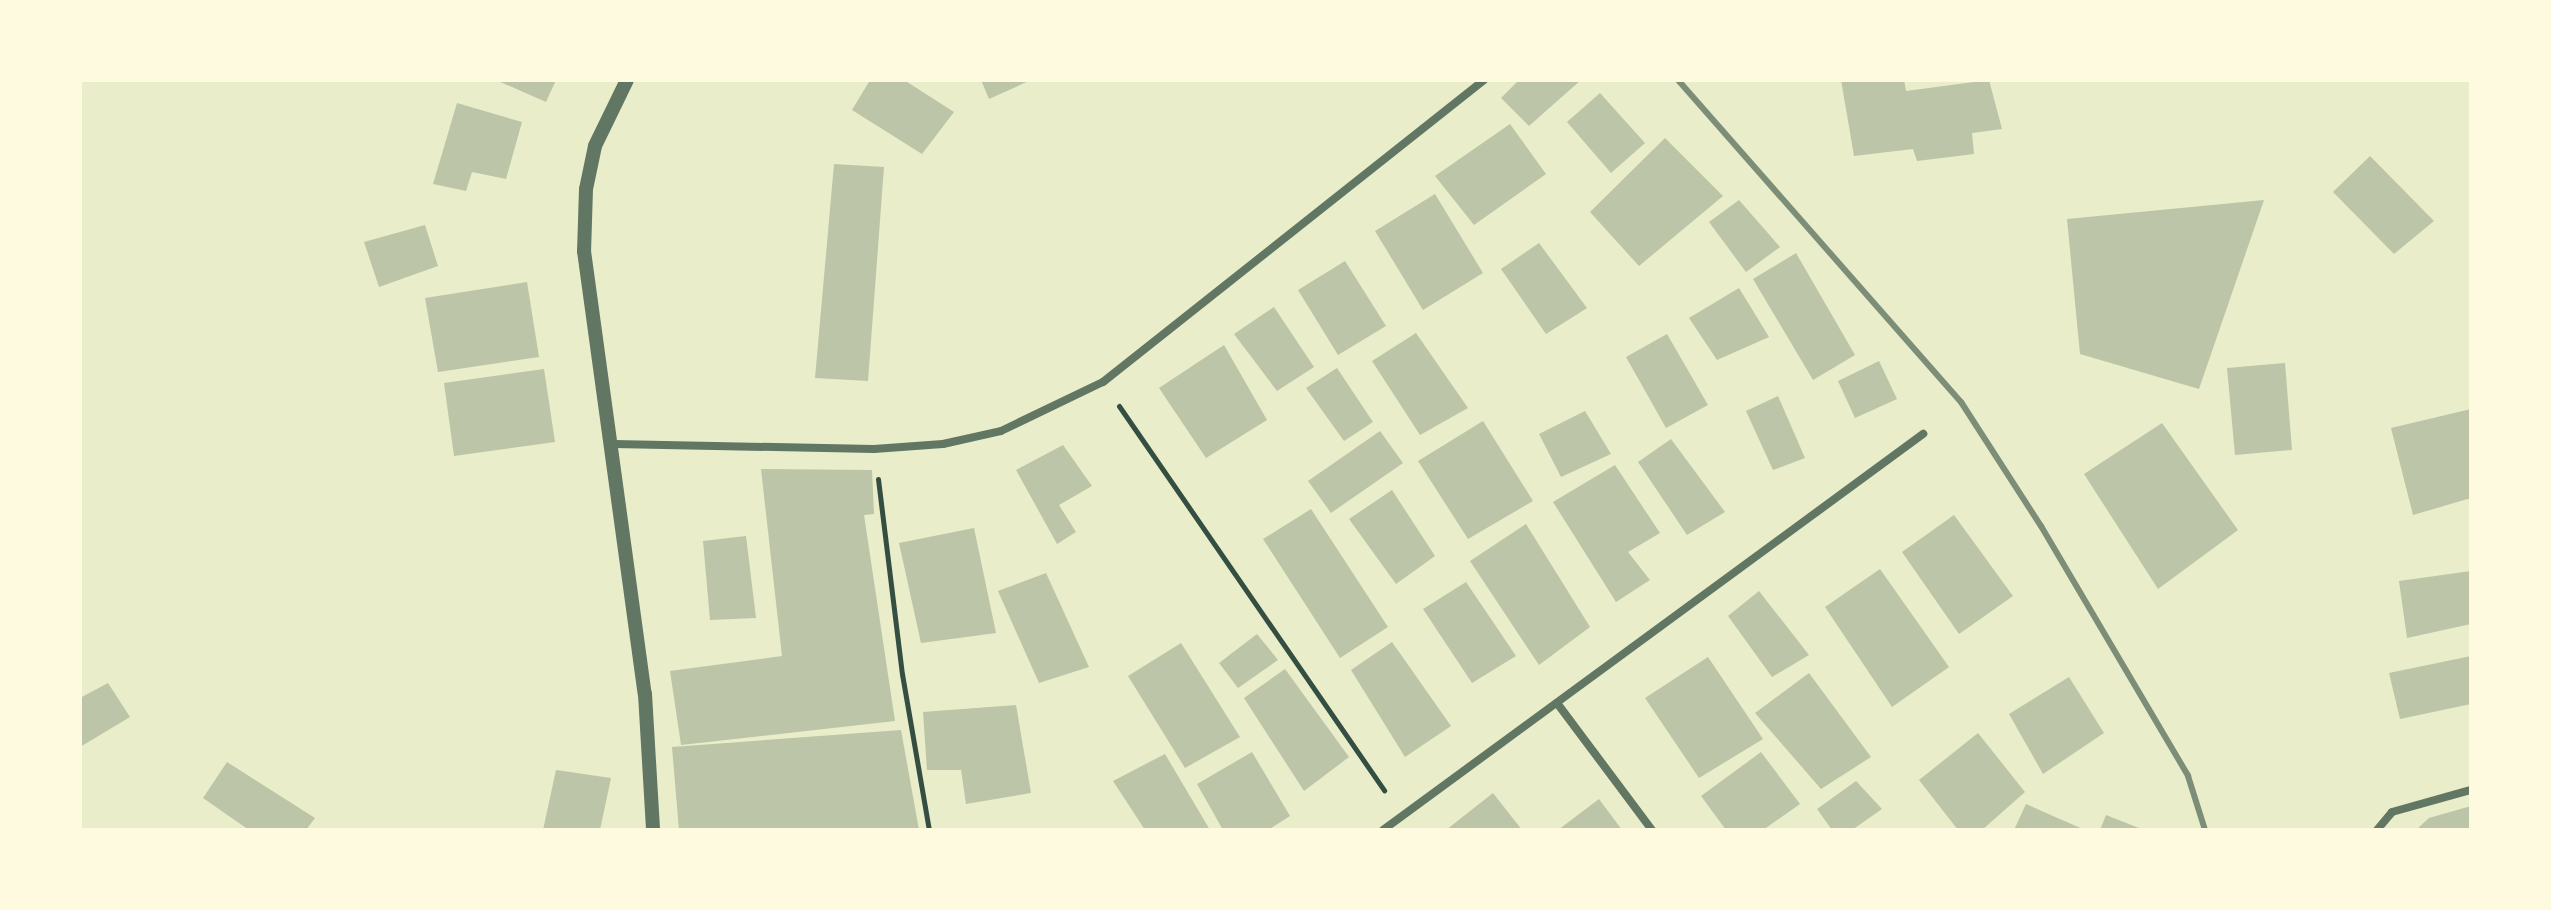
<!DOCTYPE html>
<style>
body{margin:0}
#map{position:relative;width:2551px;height:910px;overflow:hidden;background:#e9edc9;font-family:Figtree,sans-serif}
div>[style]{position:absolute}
.building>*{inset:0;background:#bcc5a7}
.path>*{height:5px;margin:-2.5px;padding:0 2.5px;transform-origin:2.5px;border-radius:2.5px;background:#344e41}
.minor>*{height:8px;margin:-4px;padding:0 4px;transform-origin:4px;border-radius:4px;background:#617663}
.tertiary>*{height:14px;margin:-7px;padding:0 7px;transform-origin:7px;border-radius:7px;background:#617663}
.rail>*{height:6px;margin:-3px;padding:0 3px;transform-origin:3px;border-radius:3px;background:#7c8e77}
span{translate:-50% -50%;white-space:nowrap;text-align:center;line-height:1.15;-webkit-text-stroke:6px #fefae0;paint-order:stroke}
.frame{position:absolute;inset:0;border:82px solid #fefae0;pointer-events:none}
</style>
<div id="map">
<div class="building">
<i style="clip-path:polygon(496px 80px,556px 80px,546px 102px)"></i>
<i style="clip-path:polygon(870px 80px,904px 80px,954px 112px,922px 154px,852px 110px)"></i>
<i style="clip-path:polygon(981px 80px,1031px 80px,989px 99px)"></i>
<i style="clip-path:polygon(1519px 80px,1581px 80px,1529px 126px,1501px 98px)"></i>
<i style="clip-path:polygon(1841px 80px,1904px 80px,1906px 91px,1989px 80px,2002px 129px,1972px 133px,1974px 154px,1917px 161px,1913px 149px,1854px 156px)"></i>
<i style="clip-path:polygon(1600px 93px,1645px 143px,1611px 173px,1567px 122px)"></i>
<i style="clip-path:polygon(457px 103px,522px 122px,506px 179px,472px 172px,466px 191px,433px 184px)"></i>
<i style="clip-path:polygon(1510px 124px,1546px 174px,1474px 225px,1435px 176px)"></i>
<i style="clip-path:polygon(1665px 138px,1723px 196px,1639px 266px,1590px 212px)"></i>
<i style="clip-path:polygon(2370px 156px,2434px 221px,2394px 254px,2333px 192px)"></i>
<i style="clip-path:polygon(834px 164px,884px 167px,868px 381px,815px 378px)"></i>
<i style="clip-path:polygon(1435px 194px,1483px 273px,1423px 310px,1375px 231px)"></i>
<i style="clip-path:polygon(1739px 200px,1780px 247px,1746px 272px,1709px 222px)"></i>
<i style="clip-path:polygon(2264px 200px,2199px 389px,2080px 354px,2067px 219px)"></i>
<i style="clip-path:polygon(425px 225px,438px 266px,379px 287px,364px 242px)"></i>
<i style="clip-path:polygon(1539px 243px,1587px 308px,1546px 334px,1501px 269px)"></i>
<i style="clip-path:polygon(1796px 253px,1855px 355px,1813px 380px,1753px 279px)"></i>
<i style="clip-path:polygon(1345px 261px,1386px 326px,1338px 355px,1298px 290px)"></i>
<i style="clip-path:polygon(527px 282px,539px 357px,438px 372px,425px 298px)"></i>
<i style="clip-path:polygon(1739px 288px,1769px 337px,1717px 360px,1689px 318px)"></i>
<i style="clip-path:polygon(1274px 307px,1314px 367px,1277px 391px,1234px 334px)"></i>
<i style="clip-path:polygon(1416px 333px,1468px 408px,1420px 435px,1372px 361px)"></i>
<i style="clip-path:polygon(1667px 334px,1708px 405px,1666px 428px,1626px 357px)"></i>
<i style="clip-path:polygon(1224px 345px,1267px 420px,1206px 458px,1159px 388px)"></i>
<i style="clip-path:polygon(1879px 361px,1897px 399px,1855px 418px,1838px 381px)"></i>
<i style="clip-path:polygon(2285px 363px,2292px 450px,2235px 455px,2227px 368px)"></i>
<i style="clip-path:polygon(1337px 368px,1373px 422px,1344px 441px,1306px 388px)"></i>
<i style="clip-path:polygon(544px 369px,555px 442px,454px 456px,444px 383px)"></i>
<i style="clip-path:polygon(1778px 396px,1805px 458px,1773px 470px,1746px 411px)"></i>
<i style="clip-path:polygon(2471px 409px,2471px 498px,2413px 515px,2391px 428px)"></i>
<i style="clip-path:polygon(1585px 411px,1611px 454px,1561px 477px,1539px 434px)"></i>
<i style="clip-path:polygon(1483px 421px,1533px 501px,1468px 539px,1418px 461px)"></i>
<i style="clip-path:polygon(2162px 423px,2238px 530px,2158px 589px,2084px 474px)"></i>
<i style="clip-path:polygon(1380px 431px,1403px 463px,1331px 513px,1308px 481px)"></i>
<i style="clip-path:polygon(1671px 439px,1725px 512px,1687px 535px,1638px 462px)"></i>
<i style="clip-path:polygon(1063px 445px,1092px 486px,1059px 505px,1076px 532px,1057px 544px,1016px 470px)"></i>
<i style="clip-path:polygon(1615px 465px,1660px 533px,1628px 552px,1650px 580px,1616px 602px,1553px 502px)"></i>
<i style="clip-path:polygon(761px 469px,872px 470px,874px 514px,864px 515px,895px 721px,681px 745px,670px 671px,782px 656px)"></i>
<i style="clip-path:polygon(1392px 490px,1435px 556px,1396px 584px,1349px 519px)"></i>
<i style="clip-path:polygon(1311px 509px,1388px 627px,1340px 658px,1263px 539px)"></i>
<i style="clip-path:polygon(1954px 515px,2013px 596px,1959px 634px,1902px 552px)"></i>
<i style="clip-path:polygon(1526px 524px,1590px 627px,1539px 665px,1470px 561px)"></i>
<i style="clip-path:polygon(974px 528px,996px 633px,921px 643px,899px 543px)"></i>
<i style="clip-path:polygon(746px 536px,756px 618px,710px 620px,703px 541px)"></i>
<i style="clip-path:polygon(1880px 569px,1949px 667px,1892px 707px,1825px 607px)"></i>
<i style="clip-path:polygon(2471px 571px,2471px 624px,2407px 638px,2399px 581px)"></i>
<i style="clip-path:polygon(1046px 573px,1089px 667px,1039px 683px,998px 591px)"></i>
<i style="clip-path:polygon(1466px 582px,1516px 656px,1472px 683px,1423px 609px)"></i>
<i style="clip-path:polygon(1759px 591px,1809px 655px,1772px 677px,1728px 616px)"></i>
<i style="clip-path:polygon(1257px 634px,1278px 660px,1238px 688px,1219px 663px)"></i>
<i style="clip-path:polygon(1392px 642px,1451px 726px,1405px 757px,1351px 670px)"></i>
<i style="clip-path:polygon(1181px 643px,1240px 737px,1185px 768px,1128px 676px)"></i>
<i style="clip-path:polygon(2471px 656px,2471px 704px,2400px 719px,2389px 673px)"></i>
<i style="clip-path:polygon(1708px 657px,1763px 739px,1699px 778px,1645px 698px)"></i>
<i style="clip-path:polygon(1285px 669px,1349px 757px,1304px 791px,1244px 698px)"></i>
<i style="clip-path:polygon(1809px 673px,1871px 757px,1821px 789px,1755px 713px)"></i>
<i style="clip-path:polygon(2069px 677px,2104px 733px,2043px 774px,2009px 714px)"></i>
<i style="clip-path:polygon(108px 683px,130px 717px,80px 747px,80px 698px)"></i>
<i style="clip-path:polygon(1016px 705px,1031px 793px,966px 804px,961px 770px,927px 770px,923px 712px)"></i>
<i style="clip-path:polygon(901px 730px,919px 830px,679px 830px,672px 747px)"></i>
<i style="clip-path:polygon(1978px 733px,2025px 792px,1982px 830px,1958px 830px,1919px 780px)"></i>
<i style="clip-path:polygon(1252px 752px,1290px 816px,1268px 830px,1223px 830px,1197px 784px)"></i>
<i style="clip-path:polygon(1761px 752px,1800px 804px,1763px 830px,1726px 830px,1701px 796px)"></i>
<i style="clip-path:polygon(1165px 754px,1210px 830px,1145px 830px,1113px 781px)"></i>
<i style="clip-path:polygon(227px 762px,315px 818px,306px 830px,249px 830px,203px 798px)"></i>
<i style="clip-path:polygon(556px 770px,611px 778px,600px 830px,543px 830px)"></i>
<i style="clip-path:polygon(1856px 781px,1882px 809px,1852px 830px,1832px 830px,1817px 809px)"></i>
<i style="clip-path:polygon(1493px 793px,1522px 830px,1446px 830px)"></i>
<i style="clip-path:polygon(1599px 799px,1622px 830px,1558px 830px)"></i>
<i style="clip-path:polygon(2026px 804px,2085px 830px,2014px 830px)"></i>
<i style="clip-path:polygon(2471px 806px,2471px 830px,2416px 830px,2429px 818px)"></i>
<i style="clip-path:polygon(2106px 815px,2144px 830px,2100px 830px)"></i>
</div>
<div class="path">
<i style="left:1119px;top:406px;width:467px;rotate:55.4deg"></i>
<i style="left:878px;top:479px;width:196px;rotate:83deg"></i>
<i style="left:902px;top:674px;width:158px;rotate:80.2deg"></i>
</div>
<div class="minor">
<i style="left:614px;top:444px;width:260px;rotate:1.1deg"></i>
<i style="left:874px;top:449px;width:69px;rotate:-4.1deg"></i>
<i style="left:943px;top:444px;width:59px;rotate:-12.6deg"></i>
<i style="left:1001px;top:431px;width:113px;rotate:-25.7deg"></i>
<i style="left:1103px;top:382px;width:486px;rotate:-38.4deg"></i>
<i style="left:1557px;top:703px;width:159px;rotate:53.2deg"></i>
<i style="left:1383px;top:830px;width:670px;rotate:-36.25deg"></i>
<i style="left:2377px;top:830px;width:23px;rotate:-50deg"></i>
<i style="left:2392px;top:812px;width:82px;rotate:-15.6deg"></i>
</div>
<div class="tertiary">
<i style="left:627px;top:80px;width:73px;rotate:115.9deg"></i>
<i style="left:595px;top:146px;width:44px;rotate:101.8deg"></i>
<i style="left:586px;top:189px;width:62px;rotate:91.8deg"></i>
<i style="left:584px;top:251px;width:447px;rotate:82.2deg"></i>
<i style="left:645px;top:694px;width:136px;rotate:86.6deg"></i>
</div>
<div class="rail">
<i style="left:1678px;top:80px;width:429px;rotate:48.7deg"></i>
<i style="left:1961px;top:402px;width:148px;rotate:57.2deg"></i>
<i style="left:2041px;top:526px;width:290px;rotate:59.5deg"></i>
<i style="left:2188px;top:776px;width:57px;rotate:72.5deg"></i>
</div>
<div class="frame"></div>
</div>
